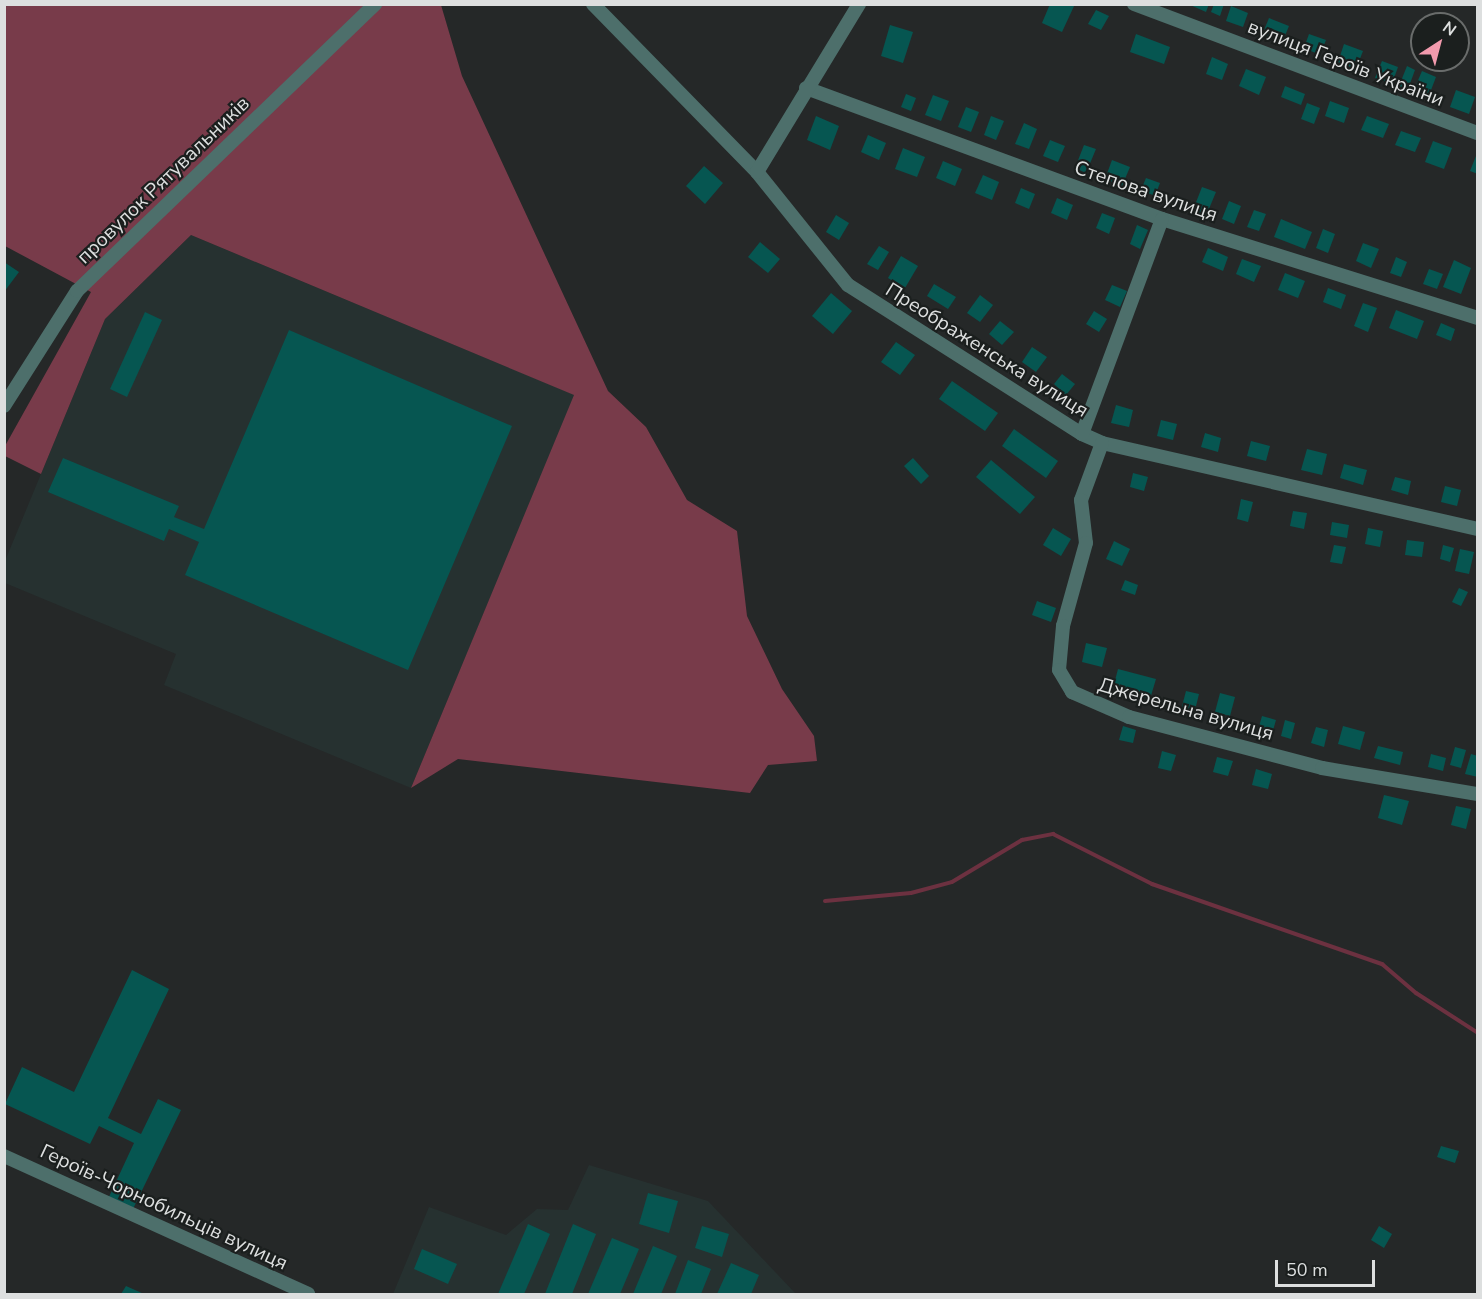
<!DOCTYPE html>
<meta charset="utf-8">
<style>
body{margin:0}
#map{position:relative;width:1482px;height:1299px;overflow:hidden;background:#252828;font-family:"Nunito Sans",sans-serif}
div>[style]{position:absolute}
.built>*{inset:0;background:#263130}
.forest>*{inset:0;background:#783b4a}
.stream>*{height:4px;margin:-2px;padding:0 2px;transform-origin:2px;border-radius:2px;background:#6c3140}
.building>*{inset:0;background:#065651}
.minor>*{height:14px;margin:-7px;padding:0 7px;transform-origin:7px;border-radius:7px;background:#4d6f6b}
span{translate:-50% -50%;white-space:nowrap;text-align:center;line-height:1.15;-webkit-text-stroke:4.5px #1b1f1e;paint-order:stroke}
.street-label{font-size:20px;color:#dddfdf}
.frame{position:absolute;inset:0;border:6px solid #dddfdf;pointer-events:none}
.north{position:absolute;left:1410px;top:12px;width:60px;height:60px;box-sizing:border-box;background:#1b1f1e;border:2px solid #696c6b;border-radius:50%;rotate:36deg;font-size:16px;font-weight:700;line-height:24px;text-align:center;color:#dddfdf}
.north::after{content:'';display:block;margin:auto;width:21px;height:27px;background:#f29aad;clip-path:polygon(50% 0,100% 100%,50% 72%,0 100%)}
.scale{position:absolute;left:1275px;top:1260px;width:100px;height:27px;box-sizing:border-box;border:3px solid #dddfdf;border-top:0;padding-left:8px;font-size:18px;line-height:21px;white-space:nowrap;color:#dddfdf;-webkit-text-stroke:4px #1b1f1e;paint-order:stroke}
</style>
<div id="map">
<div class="built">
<i style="clip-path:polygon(191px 235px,575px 395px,411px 788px,164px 685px,176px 654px,5px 583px,5px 561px,105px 319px)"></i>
<i style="clip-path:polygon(589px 1165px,708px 1201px,796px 1294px,393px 1294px,429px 1207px,506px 1235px,537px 1209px,568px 1210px)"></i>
</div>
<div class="forest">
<i style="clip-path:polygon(4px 5px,441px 5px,462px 76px,608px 391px,646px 427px,687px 500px,737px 531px,747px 616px,782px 689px,814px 736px,817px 761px,768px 765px,750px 793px,458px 759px,411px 788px,574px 395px,191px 235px,105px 319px,41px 474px,5px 456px,5px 446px,91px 292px,5px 246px)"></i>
</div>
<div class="stream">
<i style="left:825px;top:901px;width:86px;rotate:-5.3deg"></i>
<i style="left:911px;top:893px;width:42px;rotate:-15deg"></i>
<i style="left:952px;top:882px;width:82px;rotate:-31deg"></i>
<i style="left:1022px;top:840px;width:32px;rotate:-11deg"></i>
<i style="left:1053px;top:834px;width:111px;rotate:26.8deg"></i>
<i style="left:1152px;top:884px;width:244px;rotate:19.2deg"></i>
<i style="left:1382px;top:964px;width:45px;rotate:40.5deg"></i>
<i style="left:1416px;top:993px;width:74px;rotate:32.8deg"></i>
</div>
<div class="building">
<i style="clip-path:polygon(1050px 4px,1075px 4px,1062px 32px,1042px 23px)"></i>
<i style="clip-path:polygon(1188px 4px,1209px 4px,1206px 12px)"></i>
<i style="clip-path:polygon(1214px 4px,1224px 4px,1220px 16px,1211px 12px)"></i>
<i style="clip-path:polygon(1231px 6px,1248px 13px,1243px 27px,1226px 21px)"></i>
<i style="clip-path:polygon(1096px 10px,1109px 16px,1101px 30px,1088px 24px)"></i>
<i style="clip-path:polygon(1269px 18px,1289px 26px,1282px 43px,1262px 35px)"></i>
<i style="clip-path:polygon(890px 25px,913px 32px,903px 63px,881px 56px)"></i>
<i style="clip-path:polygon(1136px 34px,1170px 47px,1164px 64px,1130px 52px)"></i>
<i style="clip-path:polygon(1309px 34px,1326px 40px,1320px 55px,1304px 48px)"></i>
<i style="clip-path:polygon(1344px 44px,1363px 51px,1356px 69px,1338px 62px)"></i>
<i style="clip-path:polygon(1212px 57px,1228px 64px,1222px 80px,1206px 74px)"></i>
<i style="clip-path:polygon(1382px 61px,1398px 67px,1392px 84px,1375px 78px)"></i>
<i style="clip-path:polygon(1407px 66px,1415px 70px,1408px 89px,1399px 86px)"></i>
<i style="clip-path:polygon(1246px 69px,1266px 77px,1259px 95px,1239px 86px)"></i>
<i style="clip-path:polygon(1422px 71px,1436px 77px,1428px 98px,1413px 92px)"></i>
<i style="clip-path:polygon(1285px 86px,1305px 94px,1301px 105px,1281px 97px)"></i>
<i style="clip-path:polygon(1456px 90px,1475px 97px,1469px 114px,1450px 107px)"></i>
<i style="clip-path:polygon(906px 94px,916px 98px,911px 111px,901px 107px)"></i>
<i style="clip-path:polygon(933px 95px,949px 101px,941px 121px,925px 115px)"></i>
<i style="clip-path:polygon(1330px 101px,1349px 108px,1344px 123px,1325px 116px)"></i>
<i style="clip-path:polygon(1307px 103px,1320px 108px,1314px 124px,1301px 119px)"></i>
<i style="clip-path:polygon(966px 107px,979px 112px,971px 132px,958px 127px)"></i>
<i style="clip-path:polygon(816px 116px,839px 126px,830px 150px,807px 140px)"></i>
<i style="clip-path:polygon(991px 116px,1004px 121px,996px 140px,984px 135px)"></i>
<i style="clip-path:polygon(1367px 116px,1389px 124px,1383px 138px,1361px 130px)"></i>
<i style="clip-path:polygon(1024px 123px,1037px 129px,1029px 149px,1015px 144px)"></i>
<i style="clip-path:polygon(1401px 131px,1421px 138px,1415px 152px,1395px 145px)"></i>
<i style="clip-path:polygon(868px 135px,886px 143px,879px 160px,861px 152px)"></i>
<i style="clip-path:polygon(1050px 140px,1065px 146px,1058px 162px,1043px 156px)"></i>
<i style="clip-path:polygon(1433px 141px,1452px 148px,1444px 169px,1425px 162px)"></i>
<i style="clip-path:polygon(1084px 145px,1096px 149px,1086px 173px,1075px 168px)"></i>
<i style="clip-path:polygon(903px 148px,925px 157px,917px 177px,895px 169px)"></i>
<i style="clip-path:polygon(1476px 156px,1478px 156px,1478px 174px,1470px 171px)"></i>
<i style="clip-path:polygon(1112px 160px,1130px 167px,1122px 186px,1105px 179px)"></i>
<i style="clip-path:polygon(943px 161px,962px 169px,955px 186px,936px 178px)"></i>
<i style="clip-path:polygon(704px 166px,723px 183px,705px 204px,686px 186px)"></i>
<i style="clip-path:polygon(983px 175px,999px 182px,992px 200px,975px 193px)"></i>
<i style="clip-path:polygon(1146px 178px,1160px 183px,1155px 196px,1141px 190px)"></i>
<i style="clip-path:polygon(1202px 187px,1216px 192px,1206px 216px,1193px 210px)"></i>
<i style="clip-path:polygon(1021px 188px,1035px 194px,1029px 209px,1015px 203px)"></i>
<i style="clip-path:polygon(1057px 198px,1073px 205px,1067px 220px,1051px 213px)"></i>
<i style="clip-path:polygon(1229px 201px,1241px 206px,1234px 224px,1222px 219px)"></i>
<i style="clip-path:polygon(1254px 210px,1266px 214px,1259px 231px,1247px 227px)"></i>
<i style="clip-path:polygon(1102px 213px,1115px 218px,1109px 234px,1096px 228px)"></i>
<i style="clip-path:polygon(836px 215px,849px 223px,839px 240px,826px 232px)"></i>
<i style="clip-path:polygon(1281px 219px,1312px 232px,1305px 249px,1274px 237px)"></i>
<i style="clip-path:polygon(1137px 225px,1148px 230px,1140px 249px,1130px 244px)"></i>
<i style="clip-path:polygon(1323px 229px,1335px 234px,1328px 253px,1316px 248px)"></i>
<i style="clip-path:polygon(760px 242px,780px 259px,768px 273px,748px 257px)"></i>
<i style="clip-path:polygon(1363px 243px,1379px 249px,1371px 268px,1356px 261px)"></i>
<i style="clip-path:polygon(879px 246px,889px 252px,878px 270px,867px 264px)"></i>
<i style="clip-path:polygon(1208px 248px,1228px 257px,1223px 271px,1202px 262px)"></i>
<i style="clip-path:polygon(901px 256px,918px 266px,905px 288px,888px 278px)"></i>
<i style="clip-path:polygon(1396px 257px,1407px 262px,1401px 277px,1390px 273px)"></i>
<i style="clip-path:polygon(1242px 259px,1261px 266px,1254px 282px,1236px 274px)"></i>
<i style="clip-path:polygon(1454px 260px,1471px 268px,1461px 294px,1443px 287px)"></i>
<i style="clip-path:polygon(4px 262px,19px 272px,4px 292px)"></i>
<i style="clip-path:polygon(1429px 269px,1443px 274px,1437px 289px,1423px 284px)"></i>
<i style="clip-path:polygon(1285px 273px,1305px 281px,1298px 298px,1278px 290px)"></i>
<i style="clip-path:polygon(934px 284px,956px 297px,948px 309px,927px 296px)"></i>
<i style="clip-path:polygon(1112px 285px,1127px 291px,1120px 307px,1105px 300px)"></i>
<i style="clip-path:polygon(1328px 288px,1346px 295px,1341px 309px,1323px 302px)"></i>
<i style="clip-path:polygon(831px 293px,852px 311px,833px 334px,812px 316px)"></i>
<i style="clip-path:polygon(980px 295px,993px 305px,980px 322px,967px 313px)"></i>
<i style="clip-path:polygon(1363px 303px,1377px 308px,1368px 332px,1354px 326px)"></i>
<i style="clip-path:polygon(1396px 310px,1424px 321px,1417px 339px,1389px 328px)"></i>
<i style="clip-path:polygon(1094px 311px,1107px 319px,1099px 332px,1086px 324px)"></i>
<i style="clip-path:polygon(145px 312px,162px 320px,127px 397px,110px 389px)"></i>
<i style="clip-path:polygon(1000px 321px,1014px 332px,1002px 345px,989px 334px)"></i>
<i style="clip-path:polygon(1441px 323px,1455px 329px,1451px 341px,1436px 335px)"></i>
<i style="clip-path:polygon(289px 330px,512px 426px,408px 670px,185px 575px,199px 542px,169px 529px,164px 541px,48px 492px,63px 458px,179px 506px,174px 517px,204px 529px)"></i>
<i style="clip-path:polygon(896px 342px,915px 355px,900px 375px,881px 362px)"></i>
<i style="clip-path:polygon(1032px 347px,1047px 357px,1036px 372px,1022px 362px)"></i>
<i style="clip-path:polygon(1062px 374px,1075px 384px,1066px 395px,1054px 384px)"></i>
<i style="clip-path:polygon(952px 381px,998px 413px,985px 431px,939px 399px)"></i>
<i style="clip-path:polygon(1116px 405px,1133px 410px,1129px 427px,1111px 423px)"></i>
<i style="clip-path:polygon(1161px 420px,1177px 424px,1173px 440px,1157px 436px)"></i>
<i style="clip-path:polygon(1014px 429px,1058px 461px,1046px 478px,1002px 446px)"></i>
<i style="clip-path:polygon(1205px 433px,1221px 438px,1218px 452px,1201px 447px)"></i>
<i style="clip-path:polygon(1251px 441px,1270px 446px,1266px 461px,1247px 456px)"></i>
<i style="clip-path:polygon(1307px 449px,1327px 454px,1322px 475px,1301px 470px)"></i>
<i style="clip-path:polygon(913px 458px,929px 476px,921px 484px,904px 466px)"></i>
<i style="clip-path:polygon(991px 460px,1035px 497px,1020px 514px,976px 477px)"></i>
<i style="clip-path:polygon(1344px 464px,1367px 470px,1363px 485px,1340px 478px)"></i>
<i style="clip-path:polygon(1133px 473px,1148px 477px,1144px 491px,1130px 487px)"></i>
<i style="clip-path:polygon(1395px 477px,1411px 481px,1408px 495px,1391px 490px)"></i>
<i style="clip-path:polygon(1445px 486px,1461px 490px,1457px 506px,1441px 502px)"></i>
<i style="clip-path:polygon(1241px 499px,1253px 502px,1248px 522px,1237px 519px)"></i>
<i style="clip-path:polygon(1293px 511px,1307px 513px,1304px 529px,1290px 526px)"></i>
<i style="clip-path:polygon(1332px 522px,1349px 525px,1347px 538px,1330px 535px)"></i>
<i style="clip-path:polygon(1053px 528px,1071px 539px,1061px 556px,1043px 545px)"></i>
<i style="clip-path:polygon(1368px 528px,1383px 531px,1380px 547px,1365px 544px)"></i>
<i style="clip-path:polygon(1407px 540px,1424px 542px,1422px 557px,1405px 555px)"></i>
<i style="clip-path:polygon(1114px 541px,1130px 549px,1122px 566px,1106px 559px)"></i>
<i style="clip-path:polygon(1334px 545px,1346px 547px,1342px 564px,1330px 562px)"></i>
<i style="clip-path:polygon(1443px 545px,1454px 548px,1450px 562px,1440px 559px)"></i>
<i style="clip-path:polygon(1460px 549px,1474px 552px,1469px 574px,1455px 571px)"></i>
<i style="clip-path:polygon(1125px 580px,1138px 585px,1135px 595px,1121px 590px)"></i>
<i style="clip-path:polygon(1459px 588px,1468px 592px,1461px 606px,1452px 602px)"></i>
<i style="clip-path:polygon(1037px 601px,1056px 608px,1051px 622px,1032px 615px)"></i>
<i style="clip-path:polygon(1086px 643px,1107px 648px,1102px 667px,1082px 662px)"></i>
<i style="clip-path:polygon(1118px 669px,1156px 679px,1150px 699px,1113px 688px)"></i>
<i style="clip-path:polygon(1186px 691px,1199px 694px,1194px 714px,1181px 710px)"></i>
<i style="clip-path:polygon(1220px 693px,1235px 697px,1230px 716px,1215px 712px)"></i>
<i style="clip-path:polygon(1262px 716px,1276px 720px,1272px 734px,1258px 730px)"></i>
<i style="clip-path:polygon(1285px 720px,1295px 723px,1291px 739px,1281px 736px)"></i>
<i style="clip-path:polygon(1123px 726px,1136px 730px,1133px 743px,1119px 740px)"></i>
<i style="clip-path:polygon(1343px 726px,1365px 732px,1360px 750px,1338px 744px)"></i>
<i style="clip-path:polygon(1316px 727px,1328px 730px,1324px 747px,1311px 743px)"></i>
<i style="clip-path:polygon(1378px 746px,1403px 752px,1400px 765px,1374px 758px)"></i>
<i style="clip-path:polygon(1455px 747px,1466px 750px,1461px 768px,1450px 765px)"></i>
<i style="clip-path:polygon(1162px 751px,1176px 755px,1171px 771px,1158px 768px)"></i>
<i style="clip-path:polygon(1431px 754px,1446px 758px,1443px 771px,1428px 767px)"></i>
<i style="clip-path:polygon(1471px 754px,1478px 756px,1478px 777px,1465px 774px)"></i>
<i style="clip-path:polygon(1217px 757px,1233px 761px,1228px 776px,1213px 772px)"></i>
<i style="clip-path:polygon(1256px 769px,1272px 774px,1268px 789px,1252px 785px)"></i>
<i style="clip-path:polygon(1384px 795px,1409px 801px,1402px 825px,1378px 818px)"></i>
<i style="clip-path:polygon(1456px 806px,1471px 809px,1466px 829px,1451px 825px)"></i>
<i style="clip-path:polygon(132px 970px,169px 989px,108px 1118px,141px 1134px,158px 1099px,181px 1110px,132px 1211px,108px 1199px,134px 1143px,99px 1126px,90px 1144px,5px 1104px,22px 1067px,74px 1092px)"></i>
<i style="clip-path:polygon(1441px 1146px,1459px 1151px,1455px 1163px,1437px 1157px)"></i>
<i style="clip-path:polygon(648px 1193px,678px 1201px,669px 1233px,639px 1224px)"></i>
<i style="clip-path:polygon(528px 1224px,550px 1234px,524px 1294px,498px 1294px)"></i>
<i style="clip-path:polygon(573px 1224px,596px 1234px,572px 1294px,545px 1294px)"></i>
<i style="clip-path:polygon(702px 1226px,729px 1234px,722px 1257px,695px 1248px)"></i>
<i style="clip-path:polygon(1379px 1226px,1392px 1234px,1384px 1248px,1371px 1240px)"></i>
<i style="clip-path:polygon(612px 1238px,639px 1249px,620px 1294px,588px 1294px)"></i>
<i style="clip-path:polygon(653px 1246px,677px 1256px,661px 1294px,633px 1294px)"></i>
<i style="clip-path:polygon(422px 1249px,457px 1264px,448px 1284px,414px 1269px)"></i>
<i style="clip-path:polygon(688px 1260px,711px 1269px,701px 1294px,675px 1294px)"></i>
<i style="clip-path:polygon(731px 1263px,759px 1275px,751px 1294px,717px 1294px)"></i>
<i style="clip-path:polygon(126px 1286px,144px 1294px,121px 1294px)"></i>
</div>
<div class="minor">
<i style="left:593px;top:4px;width:235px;rotate:45.7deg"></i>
<i style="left:757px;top:172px;width:145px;rotate:51.2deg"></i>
<i style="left:848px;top:285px;width:277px;rotate:32.5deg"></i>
<i style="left:1082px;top:434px;width:22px;rotate:24deg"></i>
<i style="left:1102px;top:443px;width:386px;rotate:12.9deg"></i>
<i style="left:1134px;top:4px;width:367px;rotate:20.6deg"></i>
<i style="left:806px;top:88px;width:379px;rotate:20.2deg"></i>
<i style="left:1162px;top:219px;width:331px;rotate:17.4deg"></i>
<i style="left:757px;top:172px;width:197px;rotate:-58.7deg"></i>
<i style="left:4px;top:406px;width:136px;rotate:-57.6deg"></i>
<i style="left:77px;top:291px;width:414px;rotate:-43.9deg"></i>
<i style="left:1082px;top:434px;width:229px;rotate:-69.6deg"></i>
<i style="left:1102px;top:443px;width:61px;rotate:110.2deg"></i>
<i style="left:1081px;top:500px;width:43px;rotate:83.4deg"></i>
<i style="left:1086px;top:543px;width:86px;rotate:105.5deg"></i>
<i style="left:1063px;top:626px;width:44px;rotate:95.2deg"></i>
<i style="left:1059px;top:670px;width:26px;rotate:59deg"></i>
<i style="left:1072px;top:692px;width:62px;rotate:23.7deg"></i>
<i style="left:1129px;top:717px;width:200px;rotate:14.8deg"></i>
<i style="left:1322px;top:768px;width:158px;rotate:9.5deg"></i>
<i style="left:4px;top:1156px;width:334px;rotate:24.4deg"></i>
</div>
<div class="street-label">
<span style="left:1346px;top:63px;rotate:21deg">вулиця Героїв України</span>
<span style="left:163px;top:180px;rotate:-44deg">провулок Рятувальників</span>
<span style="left:1146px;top:191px;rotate:19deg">Степова вулиця</span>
<span style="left:987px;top:350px;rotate:32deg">Преображенська вулиця</span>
<span style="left:1186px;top:709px;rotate:16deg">Джерельна вулиця</span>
<span style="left:164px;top:1207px;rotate:25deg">Героїв-Чорнобильців вулиця</span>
</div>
<div class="frame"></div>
<div class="north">N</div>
<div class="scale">50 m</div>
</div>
